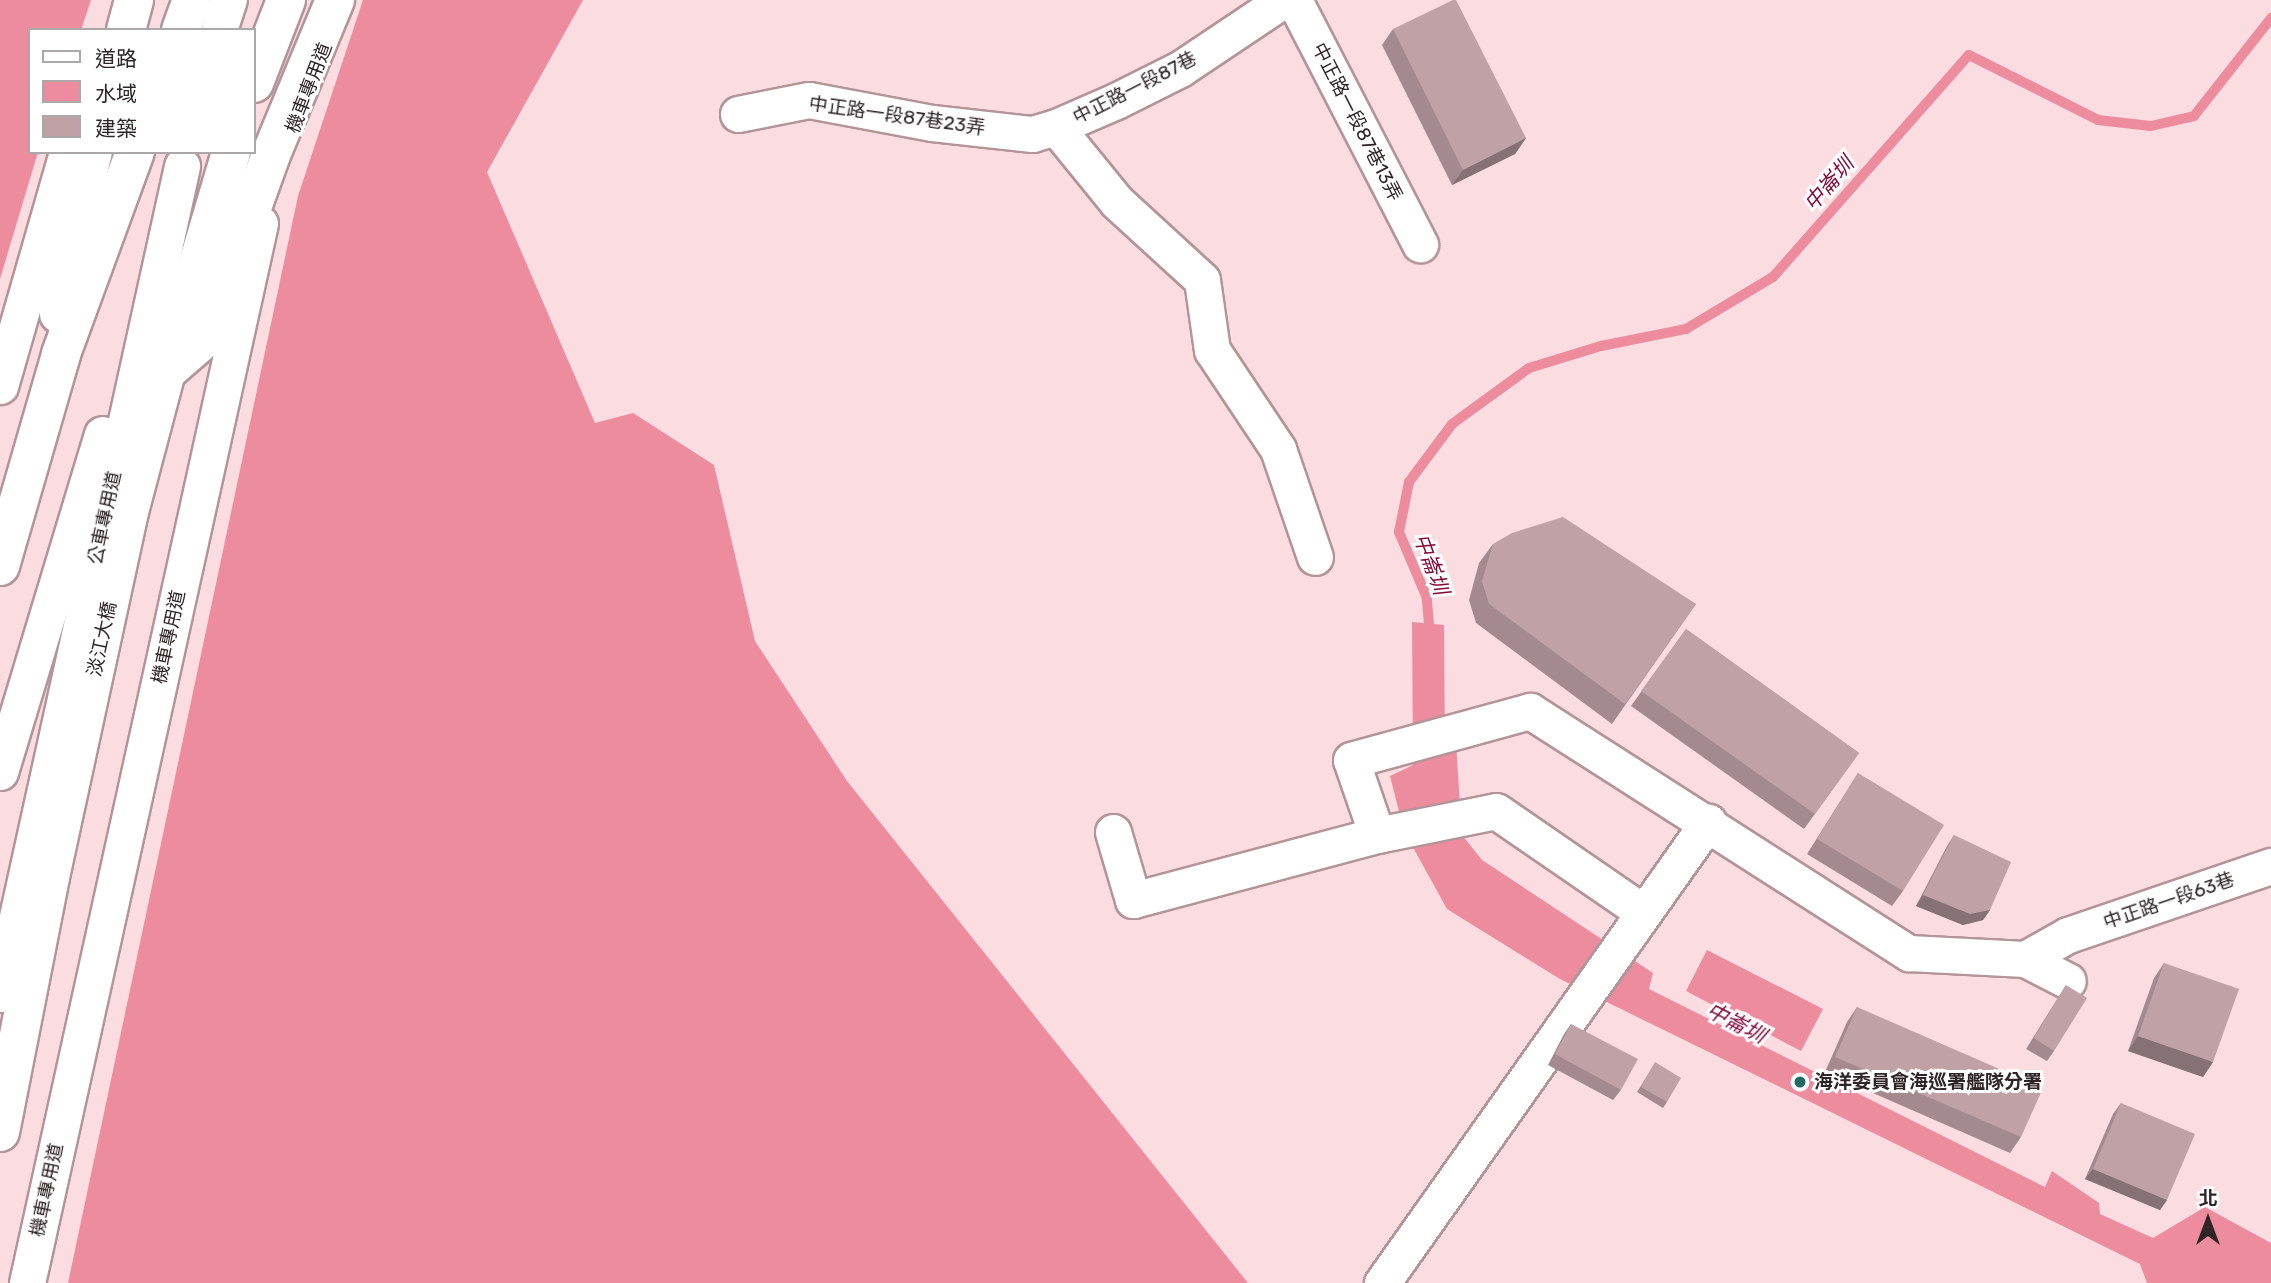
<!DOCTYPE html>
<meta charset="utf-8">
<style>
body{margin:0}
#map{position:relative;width:2271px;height:1283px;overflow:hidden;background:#fbdce0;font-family:Rubik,"Noto Sans TC",sans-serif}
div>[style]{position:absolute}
.water>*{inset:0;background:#ee8c9f}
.pier>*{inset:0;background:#fbdce0}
.stream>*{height:10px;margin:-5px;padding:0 5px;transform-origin:5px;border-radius:5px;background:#ee8c9f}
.roads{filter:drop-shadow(2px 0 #b29499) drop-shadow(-2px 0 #b29499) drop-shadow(0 2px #b29499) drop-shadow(0 -2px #b29499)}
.minor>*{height:35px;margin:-17.5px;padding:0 17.5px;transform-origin:17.5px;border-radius:17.5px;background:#fff}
.highway>*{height:38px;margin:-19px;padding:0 19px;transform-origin:19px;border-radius:19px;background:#fff}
.wall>*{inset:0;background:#a48a8f}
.shaded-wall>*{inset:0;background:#867174}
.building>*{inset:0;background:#bfa1a6}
.dots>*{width:19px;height:19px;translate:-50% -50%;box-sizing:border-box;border:4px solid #fff;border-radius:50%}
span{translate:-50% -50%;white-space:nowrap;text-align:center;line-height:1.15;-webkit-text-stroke:6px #fff;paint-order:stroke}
.street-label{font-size:19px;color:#2f2426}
.poi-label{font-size:19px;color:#2f2426;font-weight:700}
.left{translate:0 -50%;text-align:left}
.water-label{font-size:21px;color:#840e39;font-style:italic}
.legend{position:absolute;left:28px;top:28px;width:228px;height:126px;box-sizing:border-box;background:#fff;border:2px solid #aca7a8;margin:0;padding:9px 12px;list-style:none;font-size:21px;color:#2f2426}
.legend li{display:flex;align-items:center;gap:14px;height:35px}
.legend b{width:35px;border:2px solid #aca7a8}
.north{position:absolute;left:2173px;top:1185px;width:70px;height:70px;-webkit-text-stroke:5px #fff;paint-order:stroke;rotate:0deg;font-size:19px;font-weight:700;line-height:28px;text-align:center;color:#2f2426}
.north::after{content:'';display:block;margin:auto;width:24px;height:32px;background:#2f2426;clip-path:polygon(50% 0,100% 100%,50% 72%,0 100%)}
</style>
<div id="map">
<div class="water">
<i style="clip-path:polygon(evenodd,0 0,583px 0,487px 172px,595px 423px,633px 413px,714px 465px,755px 641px,847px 781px,1248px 1283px,0 1283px,0 0,30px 30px,254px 30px,254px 152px,30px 152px,30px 30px)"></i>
<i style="clip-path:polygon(1412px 622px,1444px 625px,1445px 750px,1456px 743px,1462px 835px,1482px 860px,1653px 973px,1649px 989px,2045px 1187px,2052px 1171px,2099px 1203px,2100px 1214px,2153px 1238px,2205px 1207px,2271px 1243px,2271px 1283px,2147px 1283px,2140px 1264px,1560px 979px,1447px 909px,1404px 831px,1390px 776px,1413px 765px)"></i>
<i style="clip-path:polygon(1707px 950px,1823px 1009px,1801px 1051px,1686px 991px)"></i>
</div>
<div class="pier">
<i style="clip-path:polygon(91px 0,363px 0,298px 196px,68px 1283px,0 1283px,0 279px,38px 152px,254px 152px,254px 30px,81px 30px)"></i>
</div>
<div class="stream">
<i style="left:1430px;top:636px;width:38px;rotate:-95deg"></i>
<i style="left:1427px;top:598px;width:72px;rotate:-113deg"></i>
<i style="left:1399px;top:532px;width:51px;rotate:-78.7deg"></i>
<i style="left:1409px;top:482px;width:72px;rotate:-53.4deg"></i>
<i style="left:1452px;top:424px;width:95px;rotate:-36deg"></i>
<i style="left:1529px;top:368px;width:75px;rotate:-17deg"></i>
<i style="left:1601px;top:346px;width:87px;rotate:-11.3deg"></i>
<i style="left:1686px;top:329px;width:101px;rotate:-30.9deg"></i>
<i style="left:1773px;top:277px;width:296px;rotate:-48.6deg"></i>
<i style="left:1969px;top:55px;width:144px;rotate:26.7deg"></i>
<i style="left:2098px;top:120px;width:53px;rotate:6.5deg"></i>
<i style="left:2151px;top:126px;width:44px;rotate:-13.1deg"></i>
<i style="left:2194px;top:116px;width:125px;rotate:-51.8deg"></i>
</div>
<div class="roads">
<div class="minor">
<i style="left:1294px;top:0;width:275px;rotate:62.7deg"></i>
<i style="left:219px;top:30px;width:32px;rotate:-72deg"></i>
<i style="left:738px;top:114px;width:72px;rotate:-11.2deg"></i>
<i style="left:809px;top:100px;width:125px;rotate:10.6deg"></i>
<i style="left:932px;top:123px;width:101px;rotate:6.3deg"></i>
<i style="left:1032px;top:134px;width:25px;rotate:-16deg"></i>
<i style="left:1056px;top:127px;width:65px;rotate:-23.4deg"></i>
<i style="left:1116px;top:101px;width:72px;rotate:-26.6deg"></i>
<i style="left:1180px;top:69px;width:124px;rotate:-33.8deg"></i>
<i style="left:1056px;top:127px;width:97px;rotate:50.9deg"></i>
<i style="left:1117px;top:202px;width:115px;rotate:42.5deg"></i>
<i style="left:1202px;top:280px;width:71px;rotate:81.9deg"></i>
<i style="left:1212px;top:350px;width:119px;rotate:56.3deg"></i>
<i style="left:1278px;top:449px;width:114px;rotate:71.1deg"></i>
<i style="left:0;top:386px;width:243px;rotate:-74deg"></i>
<i style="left:0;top:772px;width:353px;rotate:-73.2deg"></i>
<i style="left:1113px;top:832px;width:71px;rotate:73.6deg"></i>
<i style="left:1133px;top:900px;width:253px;rotate:-14.9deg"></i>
<i style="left:1377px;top:835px;width:121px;rotate:-11.4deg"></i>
<i style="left:1496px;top:811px;width:178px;rotate:34.5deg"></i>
<i style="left:1377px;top:835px;width:79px;rotate:-109.1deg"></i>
<i style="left:1351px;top:760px;width:186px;rotate:-15.3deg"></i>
<i style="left:1530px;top:711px;width:450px;rotate:32.6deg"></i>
<i style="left:1909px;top:953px;width:116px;rotate:3deg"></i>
<i style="left:2025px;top:959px;width:49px;rotate:-29.2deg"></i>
<i style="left:2068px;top:935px;width:214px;rotate:-18.8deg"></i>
<i style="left:2025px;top:959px;width:48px;rotate:27.1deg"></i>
<i style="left:0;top:994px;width:848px;rotate:-77.6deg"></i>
<i style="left:27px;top:1283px;width:1085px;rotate:-77.6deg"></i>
<i style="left:1382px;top:1283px;width:565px;rotate:-54.73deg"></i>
</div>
<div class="highway">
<i style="left:126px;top:30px;width:31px;rotate:-75deg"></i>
<i style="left:181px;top:30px;width:32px;rotate:-70deg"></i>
<i style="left:254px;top:83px;width:89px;rotate:-68.9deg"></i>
<i style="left:59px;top:314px;width:22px;rotate:-93deg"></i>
<i style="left:58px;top:292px;width:144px;rotate:-76deg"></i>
<i style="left:166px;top:372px;width:52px;rotate:-41.1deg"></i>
<i style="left:205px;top:338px;width:192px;rotate:-70.2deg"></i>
<i style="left:270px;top:157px;width:170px;rotate:-67.5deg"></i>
<i style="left:0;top:566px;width:221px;rotate:-73.9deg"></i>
<i style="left:61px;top:354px;width:215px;rotate:-69.9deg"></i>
<i style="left:0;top:1132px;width:260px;rotate:-78.9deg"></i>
<i style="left:50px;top:877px;width:373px;rotate:-77.8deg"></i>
<i style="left:129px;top:512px;width:145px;rotate:-75.2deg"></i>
<i style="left:166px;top:372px;width:229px;rotate:-73.5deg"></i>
</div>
</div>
<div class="wall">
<i style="clip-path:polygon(1393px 29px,1526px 138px,1515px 154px,1452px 185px,1382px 45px)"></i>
<i style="clip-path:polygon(1493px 544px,1696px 604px,1612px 724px,1476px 623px,1469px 600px,1479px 563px)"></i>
<i style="clip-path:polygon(1686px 629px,1859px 753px,1804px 829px,1631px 706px)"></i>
<i style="clip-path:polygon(1858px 773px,1903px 891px,1892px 906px,1807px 854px)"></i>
<i style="clip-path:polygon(1954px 835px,1990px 910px,1983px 920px,1963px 925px,1916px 906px,1947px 846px)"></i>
<i style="clip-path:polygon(2164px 963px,2213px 1062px,2203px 1077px,2128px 1051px,2154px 978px)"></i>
<i style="clip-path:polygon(2066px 985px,2054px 1051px,2047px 1061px,2026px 1049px)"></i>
<i style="clip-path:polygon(1857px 1007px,2021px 1137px,2010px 1153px,1825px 1072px,1847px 1022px)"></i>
<i style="clip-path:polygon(1571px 1024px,1621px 1090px,1613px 1100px,1548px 1065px,1564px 1034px)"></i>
<i style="clip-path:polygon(1652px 1068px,1667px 1102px,1663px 1108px,1637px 1092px)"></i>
<i style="clip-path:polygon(2121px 1103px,2167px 1200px,2160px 1210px,2085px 1179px,2113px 1114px)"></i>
</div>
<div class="shaded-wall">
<i style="clip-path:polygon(1526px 138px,1515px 154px,1452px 185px,1463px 170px)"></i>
<i style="clip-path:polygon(1923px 895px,1990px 910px,1983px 920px,1963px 925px,1916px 906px)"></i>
<i style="clip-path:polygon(2138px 1036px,2213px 1062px,2203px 1077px,2128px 1051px)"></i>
<i style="clip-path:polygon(2093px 1169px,2167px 1200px,2160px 1210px,2085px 1179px)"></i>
</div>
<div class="building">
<i style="clip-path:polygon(1453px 0,1456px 0,1526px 138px,1463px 170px,1393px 29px)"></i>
<i style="clip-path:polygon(1563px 517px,1696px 604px,1625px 704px,1489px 604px,1482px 581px,1493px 544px,1512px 533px)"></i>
<i style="clip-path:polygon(1686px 629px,1859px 753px,1815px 814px,1641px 691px)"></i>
<i style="clip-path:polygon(1858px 773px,1944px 825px,1903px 891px,1817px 839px)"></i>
<i style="clip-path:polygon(1954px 835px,2011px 862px,1990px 910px,1970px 914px,1923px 895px)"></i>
<i style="clip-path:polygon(2164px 963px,2239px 989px,2213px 1062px,2138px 1036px)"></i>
<i style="clip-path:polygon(2066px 985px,2087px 998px,2054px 1051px,2034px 1038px)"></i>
<i style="clip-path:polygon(1857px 1007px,2043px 1088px,2021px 1137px,1835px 1057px)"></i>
<i style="clip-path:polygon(1571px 1024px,1638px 1059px,1621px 1090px,1555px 1054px)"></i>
<i style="clip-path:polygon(1655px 1062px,1681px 1078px,1667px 1102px,1641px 1087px)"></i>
<i style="clip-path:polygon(2121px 1103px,2195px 1134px,2167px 1200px,2093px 1169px)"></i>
</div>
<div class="dots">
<i style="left:1800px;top:1082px;background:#216b65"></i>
</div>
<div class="street-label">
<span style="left:309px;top:88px;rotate:-69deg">機車專用道</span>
<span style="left:1135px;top:88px;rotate:-27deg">中正路一段87巷</span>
<span style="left:897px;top:116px;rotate:8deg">中正路一段87巷23弄</span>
<span style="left:1357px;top:122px;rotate:63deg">中正路一段87巷13弄</span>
<span style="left:105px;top:518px;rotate:-78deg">公車專用道</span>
<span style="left:169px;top:637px;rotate:-78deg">機車專用道</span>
<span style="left:102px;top:639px;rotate:-78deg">淡江大橋</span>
<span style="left:2169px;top:901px;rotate:-19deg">中正路一段63巷</span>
<span style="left:47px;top:1190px;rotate:-78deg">機車專用道</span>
</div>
<div class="poi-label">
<span class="left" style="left:1814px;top:1082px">海洋委員會海巡署艦隊分署</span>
</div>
<div class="water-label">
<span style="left:1829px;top:184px;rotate:-49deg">中崙圳</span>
<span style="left:1431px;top:564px;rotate:70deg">中崙圳</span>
<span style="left:1736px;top:1023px;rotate:27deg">中崙圳</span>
</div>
<ul class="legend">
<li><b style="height:9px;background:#fff"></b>道路</li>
<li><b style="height:19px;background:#ee8c9f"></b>水域</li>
<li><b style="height:19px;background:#bfa1a6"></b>建築</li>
</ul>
<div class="north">北</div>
</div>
